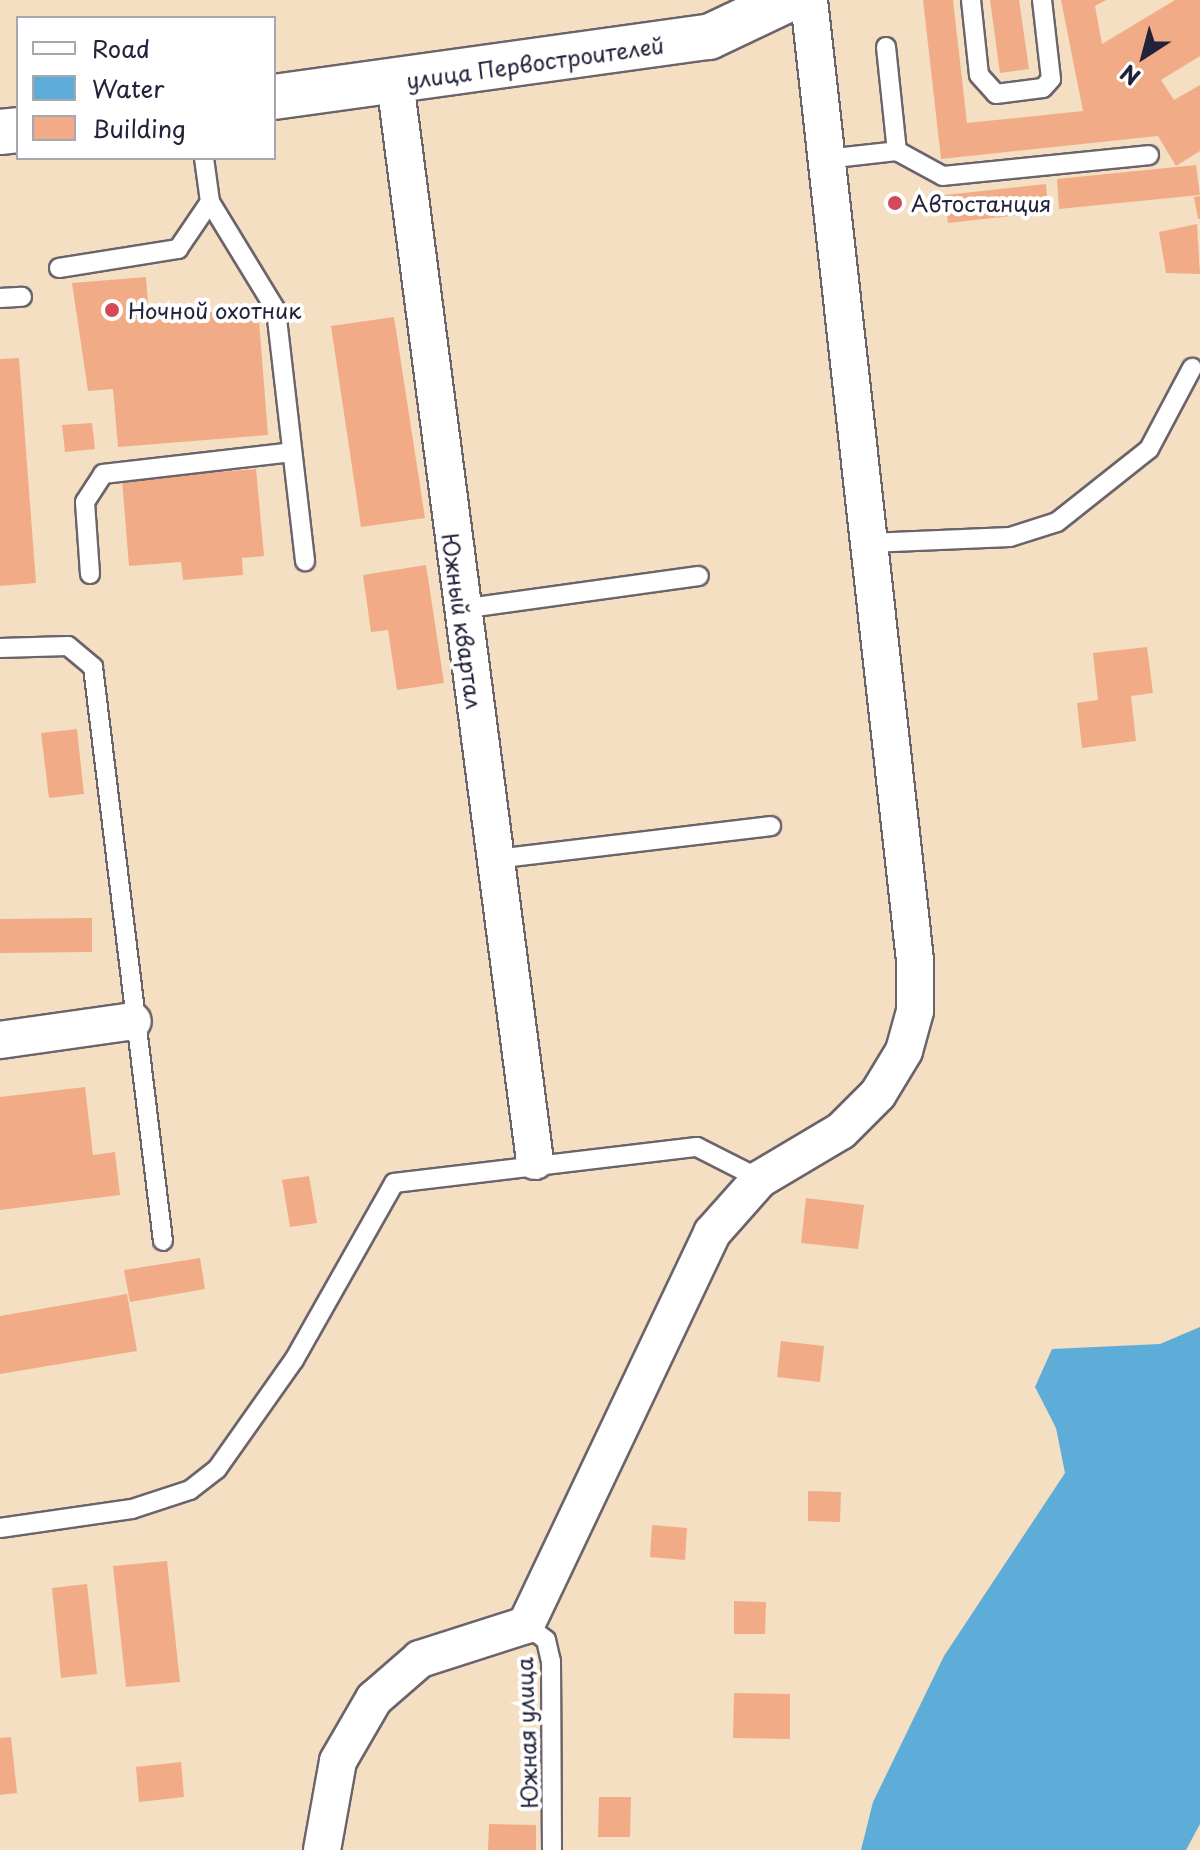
<!DOCTYPE html>
<meta charset="utf-8">
<style>
body{margin:0}
#map{position:relative;width:1200px;height:1850px;overflow:hidden;background:#f4dfc3;font-family:"Playpen Sans",sans-serif}
div>[style]{position:absolute}
.water>*{inset:0;background:#5dadd8}
.building>*{inset:0;background:#f1ac87}
.roads{filter:drop-shadow(2px 0 #6c646b) drop-shadow(-2px 0 #6c646b) drop-shadow(0 2px #6c646b) drop-shadow(0 -2px #6c646b)}
.service>*{height:18px;margin:-9px;padding:0 9px;transform-origin:9px;border-radius:9px;background:#fff}
.minor>*{height:36px;margin:-18px;padding:0 18px;transform-origin:18px;border-radius:18px;background:#fff}
.tertiary>*{height:44px;margin:-22px;padding:0 22px;transform-origin:22px;border-radius:22px;background:#fff}
.dots>*{width:22px;height:22px;translate:-50% -50%;box-sizing:border-box;border:4px solid #fff;border-radius:50%}
span{translate:-50% -50%;white-space:nowrap;text-align:center;line-height:1.15;-webkit-text-stroke:8px #fff;paint-order:stroke}
.street-label{font-size:22px;color:#22223b}
.poi-label{font-size:22px;color:#22223b}
.left{translate:0 -50%;text-align:left}
.legend{position:absolute;left:16px;top:16px;width:260px;height:144px;box-sizing:border-box;background:#fff;border:2px solid #a7a7b1;margin:0;padding:10px 14px;list-style:none;font-size:24px;color:#22223b}
.legend li{display:flex;align-items:center;gap:16px;height:40px}
.legend b{width:40px;border:2px solid #a7a7b1}
.north{position:absolute;left:1104px;top:16px;width:80px;height:80px;-webkit-text-stroke:6px #fff;paint-order:stroke;rotate:216deg;font-size:22px;font-weight:700;line-height:32px;text-align:center;color:#22223b}
.north::after{content:'';display:block;margin:auto;width:28px;height:36px;background:#22223b;clip-path:polygon(50% 0,100% 100%,50% 72%,0 100%)}
</style>
<div id="map">
<div class="water">
<i style="clip-path:polygon(1200px 1327px,1200px 1824px,1186px 1850px,861px 1850px,873px 1802px,944px 1656px,1065px 1473px,1056px 1428px,1035px 1387px,1052px 1349px,1160px 1344px)"></i>
</div>
<div class="building">
<i style="clip-path:polygon(923px 0,953px 0,967px 123px,1083px 111px,1061px 0,1106px 0,1095px 6px,1102px 44px,1175px 0,1200px 0,1200px 56px,1161px 80px,1174px 100px,1200px 85px,1200px 151px,1176px 166px,1158px 136px,941px 159px)"></i>
<i style="clip-path:polygon(990px 0,1019px 0,1029px 69px,1000px 73px)"></i>
<i style="clip-path:polygon(1196px 165px,1200px 195px,1059px 209px,1057px 179px)"></i>
<i style="clip-path:polygon(1046px 184px,1048px 212px,948px 223px,945px 195px)"></i>
<i style="clip-path:polygon(1200px 196px,1200px 219px,1198px 219px,1194px 197px)"></i>
<i style="clip-path:polygon(1197px 224px,1200px 274px,1166px 273px,1159px 232px)"></i>
<i style="clip-path:polygon(146px 277px,149px 317px,258px 308px,268px 435px,118px 447px,113px 389px,88px 391px,72px 283px)"></i>
<i style="clip-path:polygon(394px 317px,425px 518px,361px 527px,331px 326px)"></i>
<i style="clip-path:polygon(19px 358px,36px 583px,0 586px,0 359px)"></i>
<i style="clip-path:polygon(92px 423px,95px 449px,65px 452px,62px 425px)"></i>
<i style="clip-path:polygon(256px 469px,264px 556px,242px 558px,243px 575px,183px 580px,181px 562px,129px 566px,122px 480px)"></i>
<i style="clip-path:polygon(426px 565px,444px 683px,397px 690px,388px 630px,371px 632px,363px 575px)"></i>
<i style="clip-path:polygon(1147px 647px,1153px 693px,1131px 696px,1136px 741px,1082px 748px,1077px 703px,1098px 700px,1093px 653px)"></i>
<i style="clip-path:polygon(77px 729px,84px 794px,49px 798px,41px 733px)"></i>
<i style="clip-path:polygon(92px 918px,92px 952px,0 953px,0 919px)"></i>
<i style="clip-path:polygon(85px 1087px,93px 1155px,115px 1152px,120px 1195px,0 1210px,0 1097px)"></i>
<i style="clip-path:polygon(309px 1176px,317px 1223px,290px 1227px,282px 1180px)"></i>
<i style="clip-path:polygon(806px 1198px,864px 1205px,858px 1249px,801px 1243px)"></i>
<i style="clip-path:polygon(200px 1258px,205px 1289px,130px 1302px,124px 1270px)"></i>
<i style="clip-path:polygon(127px 1294px,137px 1351px,0 1374px,0 1316px)"></i>
<i style="clip-path:polygon(781px 1341px,824px 1346px,820px 1382px,777px 1377px)"></i>
<i style="clip-path:polygon(808px 1491px,841px 1492px,840px 1522px,808px 1521px)"></i>
<i style="clip-path:polygon(652px 1525px,687px 1528px,685px 1560px,650px 1557px)"></i>
<i style="clip-path:polygon(167px 1561px,180px 1682px,126px 1687px,113px 1566px)"></i>
<i style="clip-path:polygon(87px 1584px,97px 1674px,61px 1678px,52px 1588px)"></i>
<i style="clip-path:polygon(734px 1601px,766px 1602px,765px 1634px,734px 1634px)"></i>
<i style="clip-path:polygon(734px 1693px,790px 1694px,790px 1739px,733px 1738px)"></i>
<i style="clip-path:polygon(11px 1737px,17px 1793px,0 1795px,0 1738px)"></i>
<i style="clip-path:polygon(181px 1762px,184px 1797px,139px 1802px,136px 1767px)"></i>
<i style="clip-path:polygon(599px 1797px,631px 1797px,630px 1837px,598px 1837px)"></i>
<i style="clip-path:polygon(489px 1824px,536px 1825px,536px 1850px,488px 1850px)"></i>
</div>
<div class="roads">
<div class="service">
<i style="left:971px;top:0;width:75px;rotate:83.9deg"></i>
<i style="left:979px;top:75px;width:25px;rotate:48deg"></i>
<i style="left:996px;top:94px;width:47px;rotate:-7.3deg"></i>
<i style="left:1043px;top:88px;width:12px;rotate:-48deg"></i>
<i style="left:1051px;top:79px;width:80px;rotate:-96.5deg"></i>
<i style="left:886px;top:47px;width:105px;rotate:84deg"></i>
<i style="left:204px;top:158px;width:44px;rotate:82.2deg"></i>
<i style="left:210px;top:202px;width:127px;rotate:58.6deg"></i>
<i style="left:276px;top:310px;width:253px;rotate:83.4deg"></i>
<i style="left:826px;top:159px;width:71px;rotate:-6.4deg"></i>
<i style="left:897px;top:151px;width:52px;rotate:28.5deg"></i>
<i style="left:943px;top:176px;width:207px;rotate:-5.8deg"></i>
<i style="left:59px;top:268px;width:121px;rotate:-9.1deg"></i>
<i style="left:178px;top:249px;width:57px;rotate:-55.8deg"></i>
<i style="left:0;top:298px;width:22px;rotate:-3deg"></i>
<i style="left:869px;top:543px;width:141px;rotate:-2.4deg"></i>
<i style="left:1010px;top:537px;width:49px;rotate:-17.7deg"></i>
<i style="left:1057px;top:522px;width:117px;rotate:-38.4deg"></i>
<i style="left:1149px;top:449px;width:92px;rotate:-62deg"></i>
<i style="left:90px;top:574px;width:72px;rotate:-94deg"></i>
<i style="left:85px;top:502px;width:33px;rotate:-57deg"></i>
<i style="left:103px;top:474px;width:190px;rotate:-6.6deg"></i>
<i style="left:461px;top:609px;width:240px;rotate:-7.9deg"></i>
<i style="left:0;top:648px;width:68px;rotate:-1.7deg"></i>
<i style="left:68px;top:646px;width:33px;rotate:40deg"></i>
<i style="left:93px;top:667px;width:578px;rotate:83.05deg"></i>
<i style="left:495px;top:859px;width:278px;rotate:-6.8deg"></i>
<i style="left:0;top:1528px;width:133px;rotate:-8.2deg"></i>
<i style="left:132px;top:1509px;width:61px;rotate:-18.1deg"></i>
<i style="left:190px;top:1490px;width:34px;rotate:-38deg"></i>
<i style="left:217px;top:1469px;width:133px;rotate:-54.8deg"></i>
<i style="left:294px;top:1360px;width:203px;rotate:-60.5deg"></i>
<i style="left:394px;top:1183px;width:305px;rotate:-6.8deg"></i>
<i style="left:697px;top:1147px;width:71px;rotate:26.9deg"></i>
<i style="left:526px;top:1625px;width:25px;rotate:37deg"></i>
<i style="left:546px;top:1640px;width:22px;rotate:77deg"></i>
<i style="left:551px;top:1661px;width:189px;rotate:89.7deg"></i>
</div>
<div class="minor">
<i style="left:395px;top:82px;width:1088px;rotate:82.61deg"></i>
<i style="left:0;top:1040px;width:134px;rotate:-8.1deg"></i>
<i style="left:322px;top:1850px;width:90px;rotate:-79.8deg"></i>
<i style="left:338px;top:1761px;width:72px;rotate:-59.9deg"></i>
<i style="left:374px;top:1699px;width:61px;rotate:-41deg"></i>
<i style="left:420px;top:1659px;width:111px;rotate:-17.8deg"></i>
<i style="left:526px;top:1625px;width:434px;rotate:-64.6deg"></i>
<i style="left:712px;top:1233px;width:72px;rotate:-48.4deg"></i>
<i style="left:760px;top:1179px;width:94px;rotate:-30.7deg"></i>
<i style="left:841px;top:1131px;width:52px;rotate:-45deg"></i>
<i style="left:878px;top:1094px;width:50px;rotate:-58.8deg"></i>
<i style="left:904px;top:1051px;width:41px;rotate:-74.6deg"></i>
<i style="left:915px;top:1011px;width:51px;rotate:-90deg"></i>
<i style="left:915px;top:960px;width:966px;rotate:-96.3deg"></i>
</div>
<div class="tertiary">
<i style="left:274px;top:97px;width:439px;rotate:-7.9deg"></i>
<i style="left:709px;top:37px;width:86px;rotate:-25.4deg"></i>
<i style="left:0;top:132px;width:18px;rotate:-6deg"></i>
</div>
</div>
<div class="dots">
<i style="left:895px;top:203px;background:#d1495b"></i>
<i style="left:112px;top:310px;background:#d1495b"></i>
</div>
<div class="street-label">
<span style="left:535px;top:62px;rotate:-8deg">улица Первостроителей</span>
<span style="left:463px;top:621px;rotate:82deg">Южный квартал</span>
<span style="left:526px;top:1733px;rotate:-92deg">Южная улица</span>
</div>
<div class="poi-label">
<span class="left" style="left:911px;top:203px">Автостанция</span>
<span class="left" style="left:128px;top:310px">Ночной охотник</span>
</div>
<ul class="legend">
<li><b style="height:10px;background:#fff"></b>Road</li>
<li><b style="height:22px;background:#5dadd8"></b>Water</li>
<li><b style="height:22px;background:#f1ac87"></b>Building</li>
</ul>
<div class="north">N</div>
</div>
